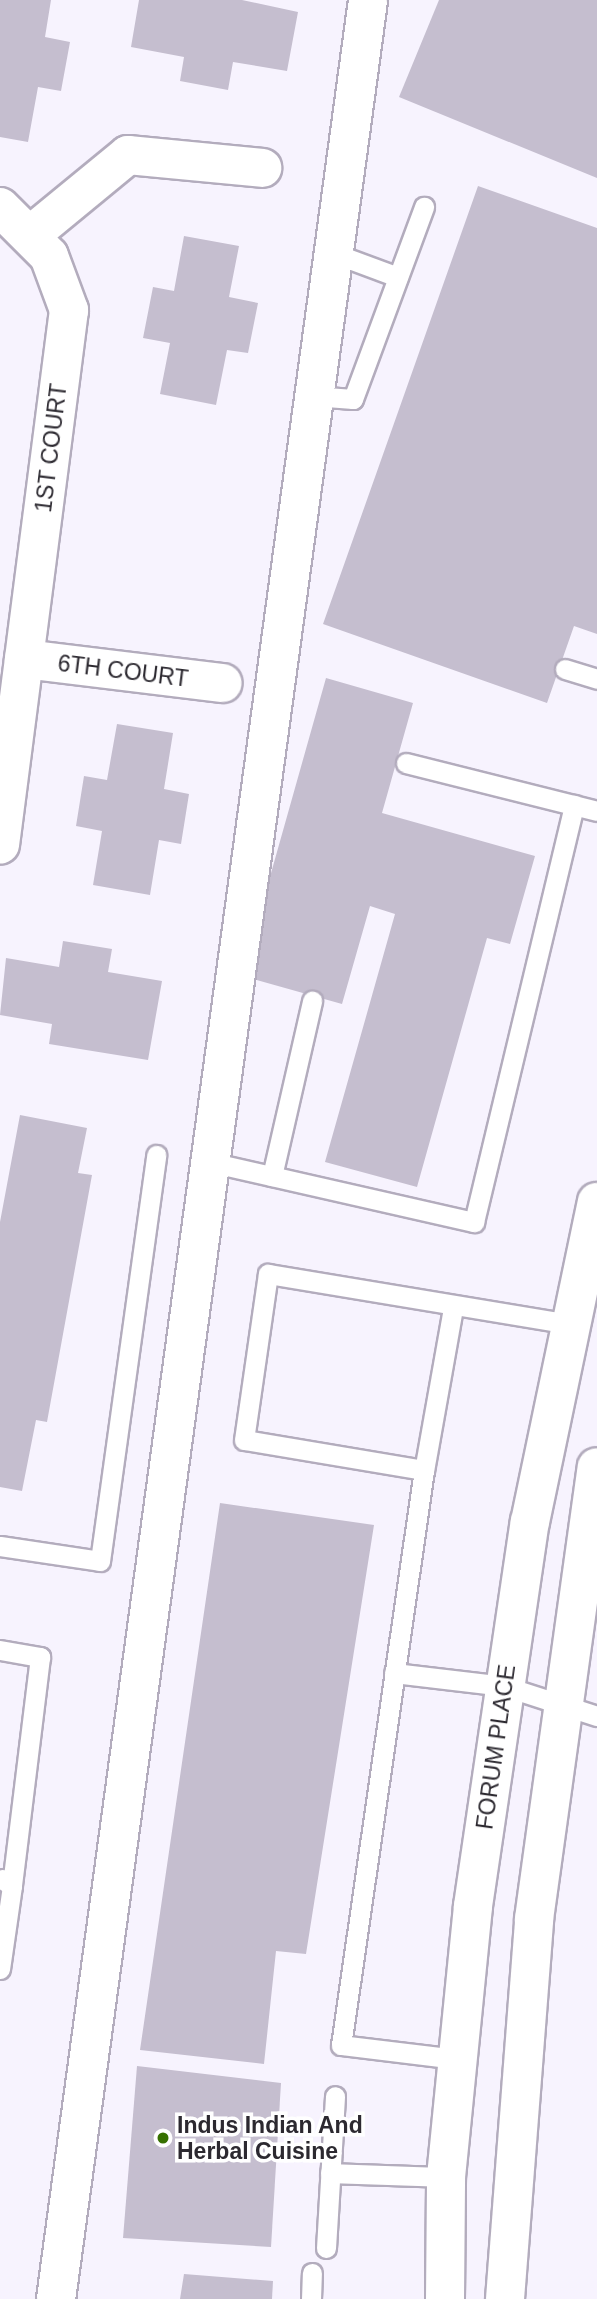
<!DOCTYPE html>
<style>
body{margin:0}
#map{position:relative;width:597px;height:2299px;overflow:hidden;background:#f7f3fe;font-family:Helvetica,sans-serif}
div>[style]{position:absolute}
.building>*{inset:0;background:#c5becf}
.roads{filter:drop-shadow(2px 0 #b3acbd) drop-shadow(-2px 0 #b3acbd) drop-shadow(0 2px #b3acbd) drop-shadow(0 -2px #b3acbd)}
.service>*{height:19px;margin:-9.5px;padding:0 9.5px;transform-origin:9.5px;border-radius:9.5px;background:#fff}
.minor>*{height:38px;margin:-19px;padding:0 19px;transform-origin:19px;border-radius:19px;background:#fff}
.dots>*{width:19px;height:19px;translate:-50% -50%;box-sizing:border-box;border:4px solid #fff;border-radius:50%}
span{translate:-50% -50%;white-space:nowrap;text-align:center;line-height:1.15;-webkit-text-stroke:7px #fff;paint-order:stroke}
.street-label{font-size:23px;color:#2c2930}
.poi-label{font-size:23px;color:#2c2930;font-weight:700}
.left{translate:0 -50%;text-align:left}
</style>
<div id="map">
<div class="building">
<i style="clip-path:polygon(0 0,51px 0,45px 37px,70px 42px,61px 91px,38px 87px,28px 142px,0 137px)"></i>
<i style="clip-path:polygon(139px 0,242px 0,298px 12px,287px 71px,233px 62px,228px 90px,180px 81px,184px 57px,131px 47px)"></i>
<i style="clip-path:polygon(439px 0,597px 0,597px 178px,399px 97px)"></i>
<i style="clip-path:polygon(478px 186px,597px 228px,597px 634px,574px 626px,547px 703px,323px 624px)"></i>
<i style="clip-path:polygon(184px 236px,239px 246px,229px 297px,258px 303px,248px 353px,227px 350px,216px 405px,160px 394px,170px 343px,143px 338px,153px 287px,174px 291px)"></i>
<i style="clip-path:polygon(326px 678px,413px 703px,382px 813px,535px 856px,510px 944px,487px 938px,417px 1187px,325px 1162px,395px 914px,370px 906px,342px 1004px,242px 976px)"></i>
<i style="clip-path:polygon(117px 724px,173px 733px,164px 789px,189px 794px,181px 844px,159px 840px,150px 895px,93px 885px,102px 831px,76px 826px,84px 776px,107px 780px)"></i>
<i style="clip-path:polygon(63px 941px,112px 949px,108px 972px,162px 981px,148px 1060px,49px 1044px,52px 1024px,0 1015px,6px 958px,59px 967px)"></i>
<i style="clip-path:polygon(20px 1115px,87px 1128px,78px 1173px,92px 1175px,47px 1422px,36px 1420px,22px 1491px,0 1487px,0 1222px)"></i>
<i style="clip-path:polygon(220px 1503px,374px 1525px,306px 1954px,276px 1951px,264px 2064px,140px 2050px)"></i>
<i style="clip-path:polygon(137px 2066px,281px 2083px,271px 2247px,123px 2238px)"></i>
<i style="clip-path:polygon(184px 2274px,273px 2281px,272px 2299px,180px 2299px)"></i>
</div>
<div class="roads">
<div class="service">
<i style="left:333px;top:253px;width:69px;rotate:20.3deg"></i>
<i style="left:313px;top:396px;width:40px;rotate:4.3deg"></i>
<i style="left:353px;top:399px;width:205px;rotate:-69.7deg"></i>
<i style="left:565px;top:669px;width:34px;rotate:17deg"></i>
<i style="left:406px;top:763px;width:197px;rotate:14.1deg"></i>
<i style="left:210px;top:1162px;width:271px;rotate:12.8deg"></i>
<i style="left:474px;top:1222px;width:429px;rotate:-76.5deg"></i>
<i style="left:272px;top:1176px;width:180px;rotate:-77.1deg"></i>
<i style="left:453px;top:1308px;width:165px;rotate:100.1deg"></i>
<i style="left:424px;top:1470px;width:182px;rotate:-170.5deg"></i>
<i style="left:244px;top:1440px;width:168px;rotate:-81.8deg"></i>
<i style="left:268px;top:1274px;width:305px;rotate:9.4deg"></i>
<i style="left:424px;top:1470px;width:581px;rotate:98.21deg"></i>
<i style="left:341px;top:2045px;width:117px;rotate:6.9deg"></i>
<i style="left:0;top:1546px;width:101px;rotate:8.5deg"></i>
<i style="left:100px;top:1561px;width:410px;rotate:-82.1deg"></i>
<i style="left:0;top:1650px;width:41px;rotate:9.9deg"></i>
<i style="left:40px;top:1657px;width:231px;rotate:97deg"></i>
<i style="left:394px;top:1673px;width:111px;rotate:6.7deg"></i>
<i style="left:504px;top:1686px;width:98px;rotate:17.9deg"></i>
<i style="left:0;top:1969px;width:84px;rotate:-81.8deg"></i>
<i style="left:12px;top:1886px;width:12px;rotate:-145deg"></i>
<i style="left:330px;top:2173px;width:116px;rotate:2deg"></i>
<i style="left:326px;top:2248px;width:152px;rotate:-86.6deg"></i>
<i style="left:311px;top:2299px;width:26px;rotate:-88deg"></i>
</div>
<div class="minor">
<i style="left:0;top:207px;width:69px;rotate:45deg"></i>
<i style="left:49px;top:256px;width:58px;rotate:69.7deg"></i>
<i style="left:69px;top:310px;width:539px;rotate:97.35deg"></i>
<i style="left:33px;top:233px;width:123px;rotate:-39.4deg"></i>
<i style="left:128px;top:155px;width:135px;rotate:5.5deg"></i>
<i style="left:24px;top:659px;width:200px;rotate:6.9deg"></i>
<i style="left:56px;top:2299px;width:2320px;rotate:-82.27deg"></i>
<i style="left:445px;top:2299px;width:122px;rotate:-89.5deg"></i>
<i style="left:446px;top:2177px;width:272px;rotate:-84.3deg"></i>
<i style="left:473px;top:1906px;width:388px;rotate:-81.6deg"></i>
<i style="left:530px;top:1522px;width:327px;rotate:-78.2deg"></i>
<i style="left:505px;top:2299px;width:381px;rotate:-85.6deg"></i>
<i style="left:534px;top:1919px;width:456px;rotate:-82.1deg"></i>
</div>
</div>
<div class="dots">
<i style="left:163px;top:2138px;background:#367000"></i>
</div>
<div class="street-label">
<span style="left:51px;top:448px;rotate:-83deg">1ST COURT</span>
<span style="left:123px;top:671px;rotate:7deg">6TH COURT</span>
<span style="left:496px;top:1747px;rotate:-82deg">FORUM PLACE</span>
</div>
<div class="poi-label">
<span class="left" style="left:177px;top:2138px">Indus Indian And<br>Herbal Cuisine</span>
</div>
</div>
